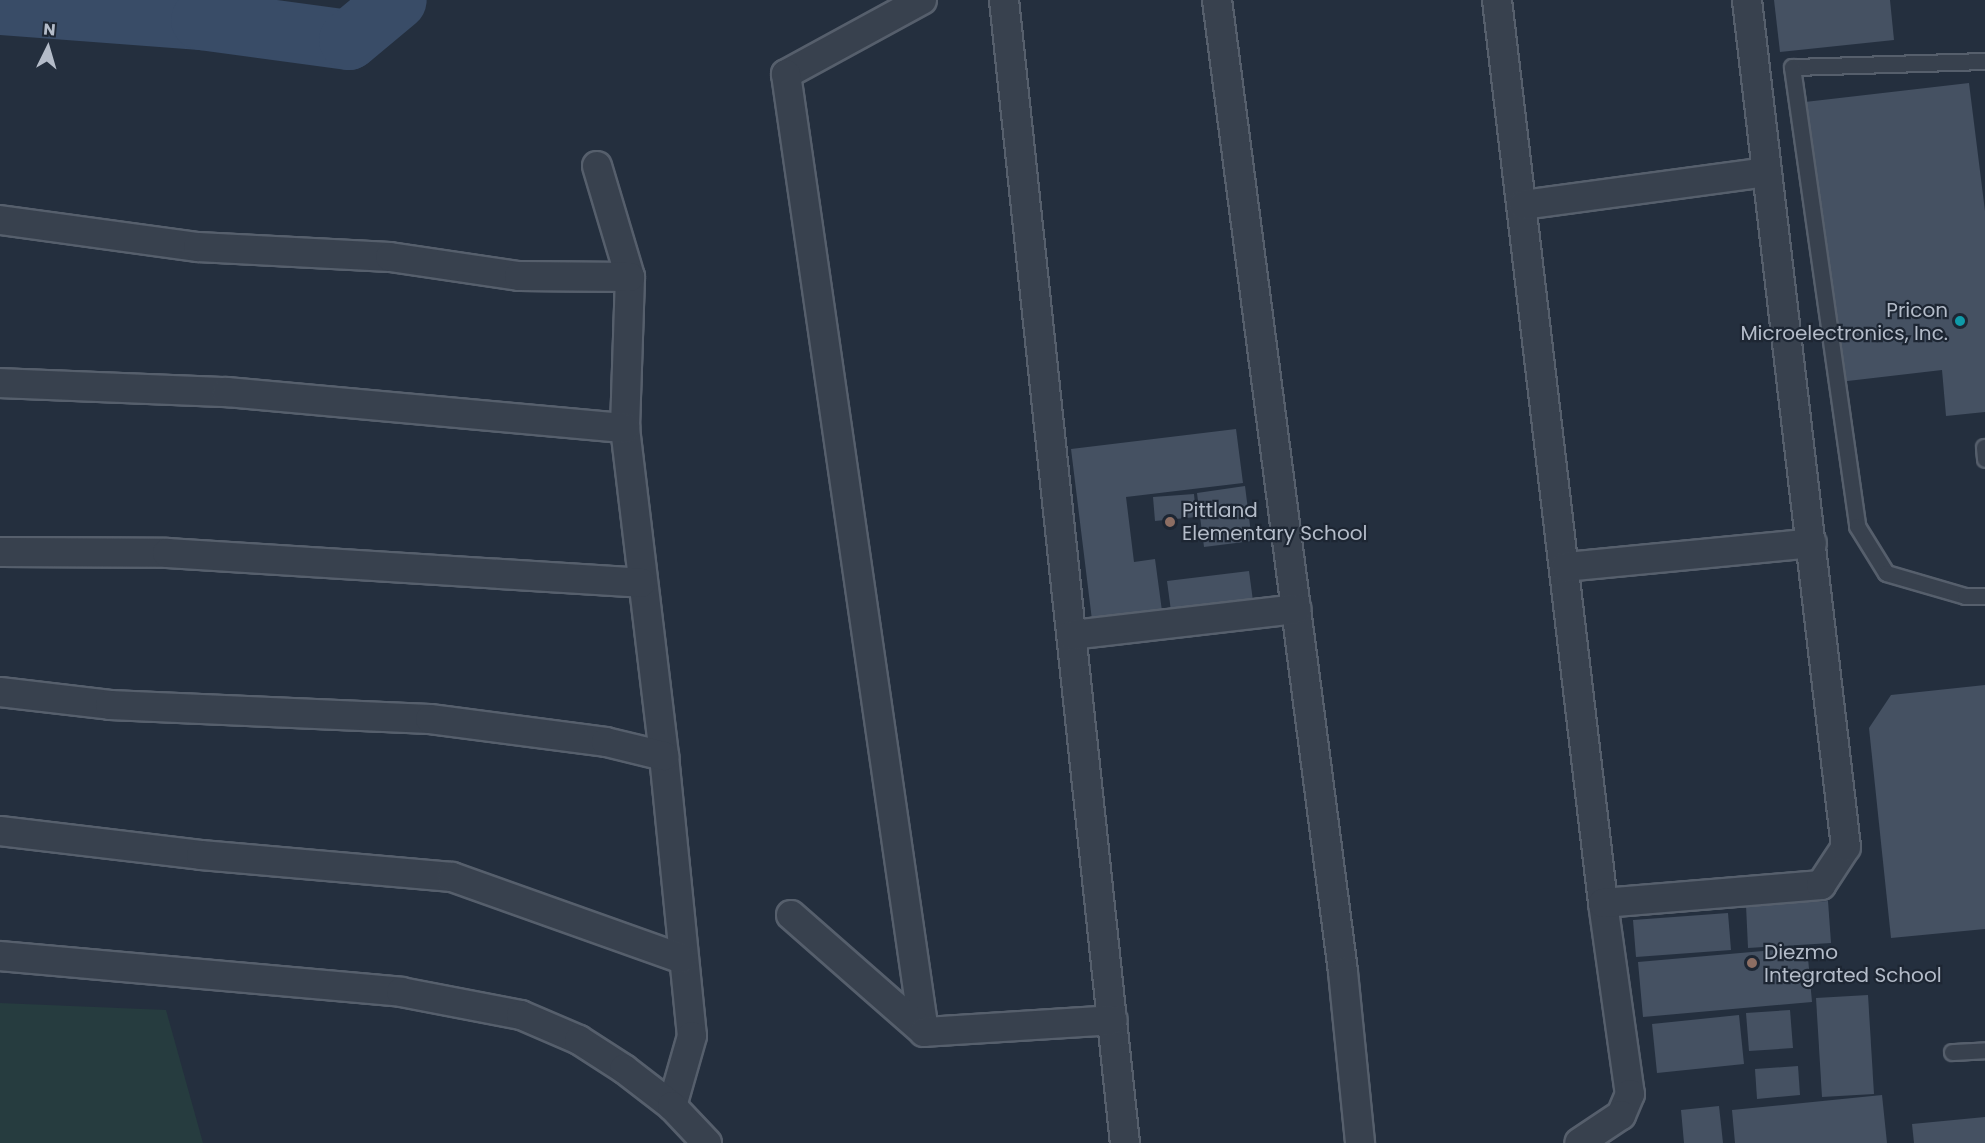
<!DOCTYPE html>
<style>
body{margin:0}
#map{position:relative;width:1985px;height:1143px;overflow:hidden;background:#242f3e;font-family:Poppins,sans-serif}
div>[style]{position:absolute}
.green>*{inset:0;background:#263c3f}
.river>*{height:60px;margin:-30px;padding:0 30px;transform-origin:30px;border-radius:30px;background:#394c67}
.building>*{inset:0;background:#455162}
.roads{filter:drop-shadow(2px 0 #565f6c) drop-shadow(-2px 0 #565f6c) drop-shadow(0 2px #565f6c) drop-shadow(0 -2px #565f6c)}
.lane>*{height:15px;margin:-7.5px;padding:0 7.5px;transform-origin:7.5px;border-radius:7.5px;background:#38414e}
.street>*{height:28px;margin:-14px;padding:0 14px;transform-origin:14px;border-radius:14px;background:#38414e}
.dots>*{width:16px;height:16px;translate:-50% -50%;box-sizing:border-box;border:3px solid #1d2633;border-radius:50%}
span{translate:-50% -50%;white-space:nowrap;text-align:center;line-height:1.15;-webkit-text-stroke:4.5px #1d2633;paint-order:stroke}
.poi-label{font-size:20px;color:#b4bcc9}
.right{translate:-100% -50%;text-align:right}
.left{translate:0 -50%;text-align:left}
.north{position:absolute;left:18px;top:18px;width:60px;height:60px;-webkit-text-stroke:4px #1d2633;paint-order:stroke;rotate:5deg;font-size:16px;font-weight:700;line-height:24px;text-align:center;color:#b4bcc9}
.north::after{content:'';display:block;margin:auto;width:21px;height:27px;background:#b4bcc9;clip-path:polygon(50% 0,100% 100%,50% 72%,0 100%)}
</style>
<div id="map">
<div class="green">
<i style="clip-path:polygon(0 1003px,166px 1010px,203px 1143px,0 1143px)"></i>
</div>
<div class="river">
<i style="left:0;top:5px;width:202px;rotate:4.3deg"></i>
<i style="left:201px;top:20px;width:149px;rotate:7.7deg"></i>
<i style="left:349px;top:40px;width:62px;rotate:-39.8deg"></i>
</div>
<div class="building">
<i style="clip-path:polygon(1774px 0,1890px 0,1894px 40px,1780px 52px)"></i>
<i style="clip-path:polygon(1969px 83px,1985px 211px,1985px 412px,1946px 416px,1942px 370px,1839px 382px,1805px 102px)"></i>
<i style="clip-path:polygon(1236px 429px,1243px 483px,1126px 497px,1134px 562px,1155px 559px,1162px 611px,1092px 620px,1071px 449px)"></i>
<i style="clip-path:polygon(1245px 486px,1252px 541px,1204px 547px,1197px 493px)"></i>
<i style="clip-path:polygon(1194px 494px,1196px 517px,1155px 521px,1153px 497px)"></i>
<i style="clip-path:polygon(1249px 571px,1253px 601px,1171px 611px,1167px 581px)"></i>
<i style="clip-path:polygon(1985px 685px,1985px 929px,1891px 938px,1869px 728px,1891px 695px)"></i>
<i style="clip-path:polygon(1828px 901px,1831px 943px,1748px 948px,1746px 905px)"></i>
<i style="clip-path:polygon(1728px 913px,1731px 950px,1636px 957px,1633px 920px)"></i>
<i style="clip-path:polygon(1807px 947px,1812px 1002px,1643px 1017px,1638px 962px)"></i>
<i style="clip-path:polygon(1868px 995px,1874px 1094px,1822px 1097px,1816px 998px)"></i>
<i style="clip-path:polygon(1790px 1010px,1793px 1048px,1749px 1051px,1746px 1013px)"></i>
<i style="clip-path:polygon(1739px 1015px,1744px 1064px,1657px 1073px,1652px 1024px)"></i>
<i style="clip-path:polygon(1798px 1066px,1800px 1095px,1757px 1099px,1755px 1069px)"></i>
<i style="clip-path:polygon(1882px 1095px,1887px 1143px,1735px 1143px,1732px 1110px)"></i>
<i style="clip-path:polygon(1719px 1106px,1723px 1143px,1684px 1143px,1681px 1110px)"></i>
<i style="clip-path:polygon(1985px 1117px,1985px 1143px,1914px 1143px,1912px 1124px)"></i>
</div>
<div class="roads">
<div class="lane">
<i style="left:1985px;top:61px;width:193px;rotate:178.2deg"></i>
<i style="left:1792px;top:67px;width:464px;rotate:81.9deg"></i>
<i style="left:1857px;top:526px;width:55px;rotate:58.3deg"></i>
<i style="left:1886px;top:573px;width:82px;rotate:16.2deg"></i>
<i style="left:1965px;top:596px;width:20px"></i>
<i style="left:1984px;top:447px;width:12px;rotate:85deg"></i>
<i style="left:1952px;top:1052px;width:33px;rotate:-3deg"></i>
</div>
<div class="street">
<i style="left:922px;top:0;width:155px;rotate:151.4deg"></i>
<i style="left:786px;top:74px;width:968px;rotate:81.8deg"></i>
<i style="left:1004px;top:0;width:1149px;rotate:83.96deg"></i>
<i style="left:1217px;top:0;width:980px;rotate:82.61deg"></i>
<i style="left:1343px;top:972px;width:172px;rotate:84.3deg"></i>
<i style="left:1497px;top:0;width:909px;rotate:83.3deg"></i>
<i style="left:1603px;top:903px;width:193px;rotate:82deg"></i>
<i style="left:1630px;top:1094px;width:23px;rotate:113deg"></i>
<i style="left:1621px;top:1115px;width:50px;rotate:146.3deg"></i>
<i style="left:597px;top:166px;width:116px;rotate:73.4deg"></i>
<i style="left:630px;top:277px;width:151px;rotate:91.9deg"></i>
<i style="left:625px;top:428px;width:330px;rotate:83.2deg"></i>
<i style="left:664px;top:756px;width:281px;rotate:84.3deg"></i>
<i style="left:692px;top:1036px;width:73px;rotate:105.9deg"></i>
<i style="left:1523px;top:205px;width:246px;rotate:-7.7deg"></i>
<i style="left:0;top:220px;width:200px;rotate:7.8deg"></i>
<i style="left:198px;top:247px;width:192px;rotate:3deg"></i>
<i style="left:390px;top:257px;width:130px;rotate:8.4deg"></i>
<i style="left:519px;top:276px;width:111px;rotate:0.5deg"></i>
<i style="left:0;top:383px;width:227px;rotate:2.3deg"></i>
<i style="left:227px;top:392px;width:400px;rotate:5.2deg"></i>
<i style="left:0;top:552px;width:167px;rotate:0.3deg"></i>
<i style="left:167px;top:553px;width:475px;rotate:3.6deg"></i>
<i style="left:1565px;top:567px;width:248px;rotate:-5.5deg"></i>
<i style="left:1072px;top:635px;width:226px;rotate:-6.6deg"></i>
<i style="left:0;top:692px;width:111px;rotate:6.7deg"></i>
<i style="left:110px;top:705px;width:320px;rotate:2.5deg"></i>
<i style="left:430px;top:719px;width:177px;rotate:7.4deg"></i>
<i style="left:606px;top:742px;width:60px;rotate:13.6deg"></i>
<i style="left:0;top:831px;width:202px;rotate:6.8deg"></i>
<i style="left:201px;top:855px;width:252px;rotate:5deg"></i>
<i style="left:452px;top:877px;width:244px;rotate:19.6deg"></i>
<i style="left:1603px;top:903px;width:219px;rotate:-4.7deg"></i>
<i style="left:1821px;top:885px;width:45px;rotate:-56.7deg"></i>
<i style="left:1846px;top:847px;width:853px;rotate:-96.67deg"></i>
<i style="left:791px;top:915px;width:177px;rotate:41.3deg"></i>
<i style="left:924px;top:1032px;width:189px;rotate:-3.6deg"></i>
<i style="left:0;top:956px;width:403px;rotate:5.1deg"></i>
<i style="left:401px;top:992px;width:122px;rotate:10.9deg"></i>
<i style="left:521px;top:1015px;width:63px;rotate:23.3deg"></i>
<i style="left:579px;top:1040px;width:54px;rotate:32.8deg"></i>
<i style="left:624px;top:1069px;width:61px;rotate:37.6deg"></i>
<i style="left:672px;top:1106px;width:51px;rotate:46.6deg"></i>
</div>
</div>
<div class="dots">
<i style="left:1960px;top:321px;background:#0f9aa8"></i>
<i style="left:1170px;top:522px;background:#8d6e63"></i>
<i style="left:1752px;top:963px;background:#8d6e63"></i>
</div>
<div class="poi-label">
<span class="right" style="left:1948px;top:322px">Pricon<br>Microelectronics, Inc.</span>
<span class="left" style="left:1182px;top:522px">Pittland<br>Elementary School</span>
<span class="left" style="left:1764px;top:964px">Diezmo<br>Integrated School</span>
</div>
<div class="north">N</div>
</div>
